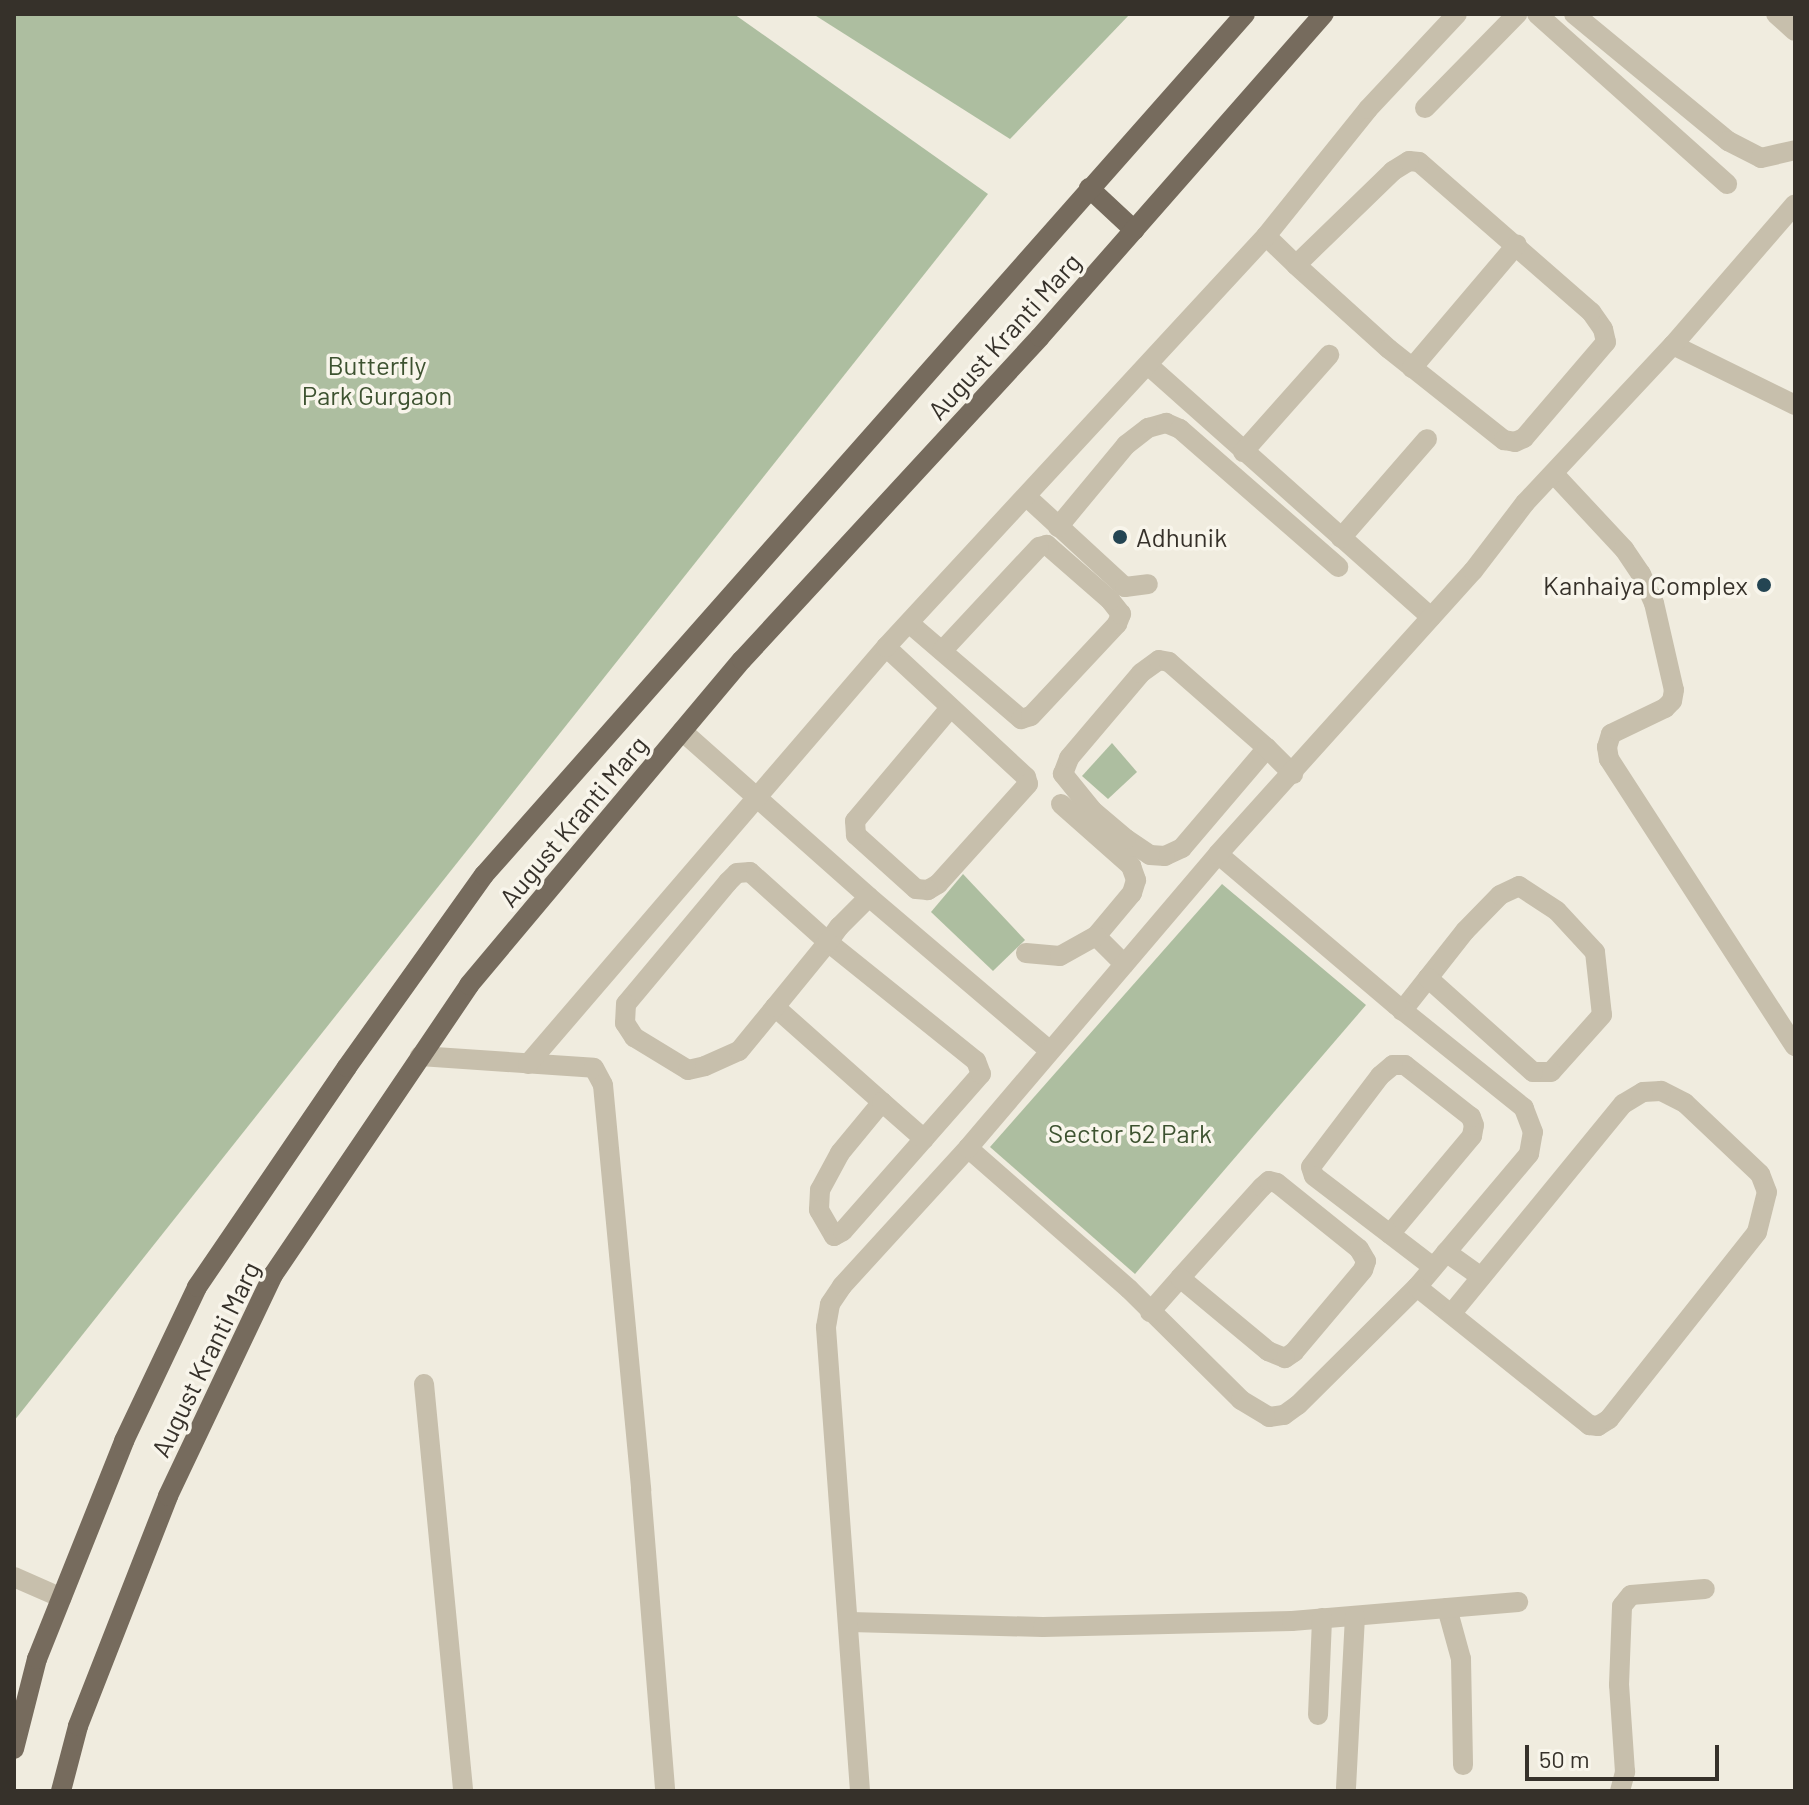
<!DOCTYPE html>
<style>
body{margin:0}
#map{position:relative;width:1809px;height:1805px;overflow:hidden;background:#f0ecdf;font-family:Barlow,sans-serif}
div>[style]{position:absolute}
.green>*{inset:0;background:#adbea0}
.minor>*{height:20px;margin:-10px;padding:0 10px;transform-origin:10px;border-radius:10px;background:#c7bfac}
.major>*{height:20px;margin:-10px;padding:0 10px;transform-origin:10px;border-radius:10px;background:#766b5d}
.dots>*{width:22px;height:22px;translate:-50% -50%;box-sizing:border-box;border:4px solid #f8f5eb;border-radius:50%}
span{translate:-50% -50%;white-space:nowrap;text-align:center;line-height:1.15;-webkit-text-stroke:7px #f8f5eb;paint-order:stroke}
.street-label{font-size:26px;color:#36312a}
.park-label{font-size:26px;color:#3d5230}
.poi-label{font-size:26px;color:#36312a}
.left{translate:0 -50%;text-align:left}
.right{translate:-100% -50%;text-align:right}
.frame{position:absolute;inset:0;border:16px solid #36312a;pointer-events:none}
.scale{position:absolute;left:1525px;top:1745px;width:194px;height:36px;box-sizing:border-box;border:4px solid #36312a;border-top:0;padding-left:10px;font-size:24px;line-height:28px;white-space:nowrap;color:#36312a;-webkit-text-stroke:6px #f8f5eb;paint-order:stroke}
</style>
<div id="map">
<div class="green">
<i style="clip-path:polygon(14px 14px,734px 14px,988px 194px,14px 1421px)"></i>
<i style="clip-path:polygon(813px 14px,1130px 14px,1010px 139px)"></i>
<i style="clip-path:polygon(1112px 743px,1137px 772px,1108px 799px,1082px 776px)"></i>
<i style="clip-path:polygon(963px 874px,1025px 940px,993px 971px,931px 912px)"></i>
<i style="clip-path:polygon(1222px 884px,1366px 1005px,1135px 1274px,990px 1147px)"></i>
</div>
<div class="minor">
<i style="left:1537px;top:14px;width:255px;rotate:41.8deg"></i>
<i style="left:1574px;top:14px;width:200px;rotate:39.5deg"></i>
<i style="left:1728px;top:141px;width:37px;rotate:27deg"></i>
<i style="left:1761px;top:158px;width:35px;rotate:-13deg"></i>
<i style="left:1776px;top:14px;width:25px;rotate:42deg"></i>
<i style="left:1425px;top:108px;width:132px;rotate:-45.6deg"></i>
<i style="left:1266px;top:236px;width:42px;rotate:44deg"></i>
<i style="left:1296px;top:265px;width:125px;rotate:42.1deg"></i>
<i style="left:1389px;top:349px;width:147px;rotate:38.4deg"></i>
<i style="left:1504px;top:440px;width:11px;rotate:10deg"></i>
<i style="left:1515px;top:442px;width:10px;rotate:-24deg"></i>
<i style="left:1524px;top:438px;width:126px;rotate:-49.5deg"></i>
<i style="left:1606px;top:342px;width:13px;rotate:-103deg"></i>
<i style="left:1603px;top:329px;width:21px;rotate:-125deg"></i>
<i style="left:1591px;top:312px;width:228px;rotate:-138.9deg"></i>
<i style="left:1419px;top:162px;width:10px;rotate:-174deg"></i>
<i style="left:1409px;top:161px;width:19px;rotate:148deg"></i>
<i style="left:1393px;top:171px;width:135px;rotate:135.9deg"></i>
<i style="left:1673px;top:345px;width:136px;rotate:26.2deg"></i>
<i style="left:1148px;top:365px;width:379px;rotate:41.7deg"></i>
<i style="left:1412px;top:368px;width:162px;rotate:-49.7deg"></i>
<i style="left:1243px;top:452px;width:130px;rotate:-48.4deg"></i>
<i style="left:1554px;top:474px;width:103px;rotate:47deg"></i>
<i style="left:1624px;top:549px;width:30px;rotate:56deg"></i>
<i style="left:1641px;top:574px;width:32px;rotate:66deg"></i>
<i style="left:1654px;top:603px;width:89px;rotate:77.1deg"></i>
<i style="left:1674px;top:690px;width:11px;rotate:100deg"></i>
<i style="left:1672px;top:701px;width:10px;rotate:135deg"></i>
<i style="left:1665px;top:708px;width:60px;rotate:154.3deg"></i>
<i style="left:1611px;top:734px;width:14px;rotate:107deg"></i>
<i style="left:1607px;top:747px;width:12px;rotate:81deg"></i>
<i style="left:1609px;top:759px;width:342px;rotate:57.1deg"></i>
<i style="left:1027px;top:497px;width:133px;rotate:42.6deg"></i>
<i style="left:1125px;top:587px;width:23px;rotate:-7deg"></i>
<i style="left:1058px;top:527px;width:107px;rotate:-50.3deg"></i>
<i style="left:1126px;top:445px;width:28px;rotate:-38deg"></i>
<i style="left:1148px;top:428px;width:19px;rotate:-16deg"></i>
<i style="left:1166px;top:423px;width:15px;rotate:23deg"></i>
<i style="left:1180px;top:429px;width:210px;rotate:41.1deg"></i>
<i style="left:1341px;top:538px;width:131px;rotate:-49deg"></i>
<i style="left:909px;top:623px;width:148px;rotate:40.6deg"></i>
<i style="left:1021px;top:719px;width:10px;rotate:-17deg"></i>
<i style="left:1031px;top:716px;width:126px;rotate:-46.9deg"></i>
<i style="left:1117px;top:624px;width:11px;rotate:-68deg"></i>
<i style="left:1121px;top:614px;width:18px;rotate:-128deg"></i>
<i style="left:1110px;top:600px;width:84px;rotate:-138.9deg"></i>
<i style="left:1047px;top:545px;width:8px;rotate:166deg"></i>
<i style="left:1039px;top:547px;width:142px;rotate:133deg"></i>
<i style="left:886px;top:647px;width:191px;rotate:42.9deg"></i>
<i style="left:1026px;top:777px;width:7px;rotate:74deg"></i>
<i style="left:1028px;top:784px;width:135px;rotate:132deg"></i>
<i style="left:938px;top:884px;width:12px;rotate:149deg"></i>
<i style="left:928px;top:890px;width:12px;rotate:-175deg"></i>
<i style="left:916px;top:889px;width:81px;rotate:-138deg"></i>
<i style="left:856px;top:835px;width:14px;rotate:-94deg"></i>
<i style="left:855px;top:821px;width:148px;rotate:-49.9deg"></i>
<i style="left:682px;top:731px;width:250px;rotate:41.6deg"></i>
<i style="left:869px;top:897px;width:236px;rotate:40.4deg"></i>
<i style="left:1267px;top:748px;width:131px;rotate:130.4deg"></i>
<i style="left:1182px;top:848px;width:19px;rotate:155deg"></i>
<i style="left:1165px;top:856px;width:15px;rotate:-176deg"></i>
<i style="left:1150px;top:855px;width:29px;rotate:-146deg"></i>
<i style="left:1126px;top:839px;width:43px;rotate:-139.7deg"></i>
<i style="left:1093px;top:811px;width:48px;rotate:-129deg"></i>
<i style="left:1063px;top:774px;width:17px;rotate:-69deg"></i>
<i style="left:1069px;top:758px;width:111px;rotate:-49.7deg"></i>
<i style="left:1141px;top:673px;width:22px;rotate:-36deg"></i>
<i style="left:1159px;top:660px;width:10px;rotate:11deg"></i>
<i style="left:1169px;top:662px;width:130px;rotate:41.3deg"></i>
<i style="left:1267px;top:748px;width:37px;rotate:45deg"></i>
<i style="left:1061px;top:804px;width:94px;rotate:41.5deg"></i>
<i style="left:1131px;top:866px;width:15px;rotate:70deg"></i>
<i style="left:1136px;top:880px;width:14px;rotate:107deg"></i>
<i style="left:1132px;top:893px;width:56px;rotate:129.9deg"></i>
<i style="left:1096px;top:936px;width:40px;rotate:45deg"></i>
<i style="left:1026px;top:953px;width:34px;rotate:5deg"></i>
<i style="left:1060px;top:956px;width:41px;rotate:-29.1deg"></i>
<i style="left:775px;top:1007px;width:143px;rotate:41.6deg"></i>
<i style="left:882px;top:1102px;width:66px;rotate:129.5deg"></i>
<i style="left:840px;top:1153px;width:42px;rotate:118.4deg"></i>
<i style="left:820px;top:1190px;width:20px;rotate:93deg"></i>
<i style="left:819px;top:1210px;width:30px;rotate:60deg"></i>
<i style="left:834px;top:1236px;width:10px;rotate:-29deg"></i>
<i style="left:843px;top:1231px;width:209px;rotate:-48.7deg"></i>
<i style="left:981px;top:1074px;width:14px;rotate:-111deg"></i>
<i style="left:976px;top:1061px;width:190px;rotate:-141.2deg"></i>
<i style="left:828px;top:942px;width:105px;rotate:-138.1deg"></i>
<i style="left:750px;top:872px;width:13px;rotate:176deg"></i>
<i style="left:737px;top:873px;width:13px;rotate:135deg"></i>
<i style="left:728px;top:882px;width:159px;rotate:129.9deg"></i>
<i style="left:626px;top:1004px;width:19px;rotate:93deg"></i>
<i style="left:625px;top:1023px;width:17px;rotate:57deg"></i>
<i style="left:634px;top:1037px;width:63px;rotate:31.4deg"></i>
<i style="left:688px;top:1070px;width:17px;rotate:-13deg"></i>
<i style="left:705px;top:1066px;width:37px;rotate:-24deg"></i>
<i style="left:739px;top:1051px;width:57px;rotate:-50.7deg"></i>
<i style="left:775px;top:1007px;width:84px;rotate:-50.8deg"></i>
<i style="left:828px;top:942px;width:19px;rotate:-54deg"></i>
<i style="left:839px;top:927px;width:42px;rotate:-45deg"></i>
<i style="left:1402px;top:1011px;width:42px;rotate:-51.8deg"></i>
<i style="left:1428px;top:978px;width:60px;rotate:-51.8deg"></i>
<i style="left:1465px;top:931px;width:50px;rotate:-45.8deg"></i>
<i style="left:1500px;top:895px;width:21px;rotate:-25deg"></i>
<i style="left:1519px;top:886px;width:45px;rotate:33.3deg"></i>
<i style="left:1557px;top:911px;width:56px;rotate:47.2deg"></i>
<i style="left:1595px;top:952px;width:63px;rotate:83.7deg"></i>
<i style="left:1602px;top:1015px;width:76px;rotate:131.8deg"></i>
<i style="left:1551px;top:1072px;width:18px;rotate:180deg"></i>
<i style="left:1533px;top:1072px;width:141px;rotate:-138.2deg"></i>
<i style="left:420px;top:1056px;width:174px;rotate:3.9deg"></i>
<i style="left:594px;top:1068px;width:19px;rotate:62deg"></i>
<i style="left:603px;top:1085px;width:407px;rotate:84.6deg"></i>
<i style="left:641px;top:1490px;width:302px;rotate:85.4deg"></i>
<i style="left:528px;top:1064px;width:550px;rotate:-49.35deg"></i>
<i style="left:886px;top:647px;width:560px;rotate:-47.24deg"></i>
<i style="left:1266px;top:236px;width:163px;rotate:-51.2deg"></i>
<i style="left:1368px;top:109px;width:130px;rotate:-46.9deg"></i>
<i style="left:882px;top:1102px;width:56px;rotate:41.4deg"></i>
<i style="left:968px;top:1148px;width:214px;rotate:41.2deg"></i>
<i style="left:1129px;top:1289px;width:158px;rotate:44.7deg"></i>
<i style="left:1241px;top:1400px;width:33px;rotate:31deg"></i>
<i style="left:1269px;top:1417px;width:15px;rotate:-8deg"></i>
<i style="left:1284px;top:1415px;width:17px;rotate:-36deg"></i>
<i style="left:1298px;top:1405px;width:168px;rotate:-44.8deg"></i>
<i style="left:1417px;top:1287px;width:174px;rotate:-49.9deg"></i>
<i style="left:1529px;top:1154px;width:22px;rotate:-80deg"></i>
<i style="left:1533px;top:1132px;width:26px;rotate:-111deg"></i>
<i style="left:1524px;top:1108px;width:164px;rotate:-141.2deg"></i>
<i style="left:1396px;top:1005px;width:233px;rotate:-139.7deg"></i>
<i style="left:1390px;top:1234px;width:128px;rotate:-50.1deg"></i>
<i style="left:1472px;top:1136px;width:11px;rotate:-80deg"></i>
<i style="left:1474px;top:1125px;width:9px;rotate:-111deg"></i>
<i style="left:1471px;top:1117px;width:84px;rotate:-141.8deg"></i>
<i style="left:1405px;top:1065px;width:12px;rotate:180deg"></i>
<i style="left:1393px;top:1065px;width:17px;rotate:140deg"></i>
<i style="left:1380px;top:1076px;width:114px;rotate:127.2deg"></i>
<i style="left:1311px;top:1167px;width:9px;rotate:72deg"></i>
<i style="left:1314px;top:1176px;width:150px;rotate:37.4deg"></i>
<i style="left:1446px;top:1252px;width:43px;rotate:35.5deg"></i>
<i style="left:1417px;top:1287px;width:221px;rotate:38.7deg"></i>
<i style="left:1589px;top:1425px;width:9px;rotate:6deg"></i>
<i style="left:1598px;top:1426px;width:13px;rotate:-32deg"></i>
<i style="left:1609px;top:1419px;width:238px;rotate:-51.6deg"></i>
<i style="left:1757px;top:1232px;width:41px;rotate:-76deg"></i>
<i style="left:1767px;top:1192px;width:19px;rotate:-111deg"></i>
<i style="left:1760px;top:1174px;width:103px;rotate:-136.6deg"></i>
<i style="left:1685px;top:1103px;width:27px;rotate:-153deg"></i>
<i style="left:1661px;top:1091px;width:18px;rotate:177deg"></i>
<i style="left:1643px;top:1092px;width:23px;rotate:149deg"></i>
<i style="left:1623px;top:1104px;width:271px;rotate:129.3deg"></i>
<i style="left:1150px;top:1312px;width:45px;rotate:-48.6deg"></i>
<i style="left:1180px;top:1278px;width:122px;rotate:-48deg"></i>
<i style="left:1262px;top:1187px;width:9px;rotate:-41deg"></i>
<i style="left:1269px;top:1181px;width:8px;rotate:14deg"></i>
<i style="left:1277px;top:1183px;width:105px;rotate:38.8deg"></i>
<i style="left:1359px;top:1249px;width:14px;rotate:60deg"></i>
<i style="left:1366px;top:1261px;width:9px;rotate:108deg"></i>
<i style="left:1363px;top:1270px;width:107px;rotate:130.1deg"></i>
<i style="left:1294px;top:1352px;width:11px;rotate:146deg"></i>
<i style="left:1285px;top:1358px;width:18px;rotate:-158deg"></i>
<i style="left:1268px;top:1351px;width:114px;rotate:-140.3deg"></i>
<i style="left:424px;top:1384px;width:409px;rotate:84.5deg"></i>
<i style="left:14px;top:1577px;width:52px;rotate:23.6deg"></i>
<i style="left:1447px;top:1608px;width:53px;rotate:74.6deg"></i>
<i style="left:1461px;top:1659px;width:106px;rotate:88.9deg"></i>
<i style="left:850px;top:1622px;width:193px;rotate:1.5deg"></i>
<i style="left:1043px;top:1627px;width:249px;rotate:-1.4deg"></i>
<i style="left:1292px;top:1621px;width:227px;rotate:-4.8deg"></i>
<i style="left:1318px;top:1715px;width:97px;rotate:-87.6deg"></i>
<i style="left:1346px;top:1788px;width:172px;rotate:-87deg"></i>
<i style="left:860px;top:1791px;width:465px;rotate:-94.2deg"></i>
<i style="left:826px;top:1327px;width:23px;rotate:-80deg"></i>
<i style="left:830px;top:1304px;width:22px;rotate:-56deg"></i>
<i style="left:842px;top:1286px;width:187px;rotate:-47.6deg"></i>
<i style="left:968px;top:1148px;width:386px;rotate:-49.6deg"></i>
<i style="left:1218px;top:854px;width:381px;rotate:-48deg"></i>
<i style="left:1473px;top:571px;width:86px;rotate:-52.6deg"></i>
<i style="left:1525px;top:503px;width:216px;rotate:-46.9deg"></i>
<i style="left:1673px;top:345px;width:186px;rotate:-49.1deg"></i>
<i style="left:1620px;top:1791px;width:20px;rotate:-75deg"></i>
<i style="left:1625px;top:1772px;width:87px;rotate:-93.9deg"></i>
<i style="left:1619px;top:1685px;width:79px;rotate:-87.8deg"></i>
<i style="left:1622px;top:1606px;width:14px;rotate:-51deg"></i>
<i style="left:1631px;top:1595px;width:74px;rotate:-4.6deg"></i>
</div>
<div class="major">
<i style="left:1089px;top:188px;width:62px;rotate:43deg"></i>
<i style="left:14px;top:1749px;width:93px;rotate:-75.7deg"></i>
<i style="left:37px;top:1659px;width:235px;rotate:-68.2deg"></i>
<i style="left:124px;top:1441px;width:170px;rotate:-64.6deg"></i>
<i style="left:197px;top:1287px;width:266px;rotate:-55.7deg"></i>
<i style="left:347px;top:1067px;width:236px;rotate:-54.5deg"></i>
<i style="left:484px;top:875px;width:1149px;rotate:-48.53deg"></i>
<i style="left:61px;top:1791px;width:67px;rotate:-75.3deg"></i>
<i style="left:78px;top:1726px;width:247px;rotate:-68.6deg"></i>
<i style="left:168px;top:1496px;width:245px;rotate:-64.6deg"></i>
<i style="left:273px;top:1275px;width:350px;rotate:-55.9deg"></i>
<i style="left:469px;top:985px;width:424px;rotate:-50deg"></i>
<i style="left:742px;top:660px;width:439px;rotate:-47.3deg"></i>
<i style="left:1040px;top:337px;width:430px;rotate:-48.7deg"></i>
</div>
<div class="dots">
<i style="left:1120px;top:537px;background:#244553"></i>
<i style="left:1764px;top:585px;background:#244553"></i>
</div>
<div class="street-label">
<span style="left:1004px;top:336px;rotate:-48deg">August Kranti Marg</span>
<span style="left:573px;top:821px;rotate:-50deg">August Kranti Marg</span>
<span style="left:205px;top:1359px;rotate:-64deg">August Kranti Marg</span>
</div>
<div class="park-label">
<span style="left:377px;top:380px">Butterfly<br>Park Gurgaon</span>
<span style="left:1130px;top:1133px">Sector 52 Park</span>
</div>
<div class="poi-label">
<span class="left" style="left:1136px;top:537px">Adhunik</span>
<span class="right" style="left:1748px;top:585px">Kanhaiya Complex</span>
</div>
<div class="frame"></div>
<div class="scale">50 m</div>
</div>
